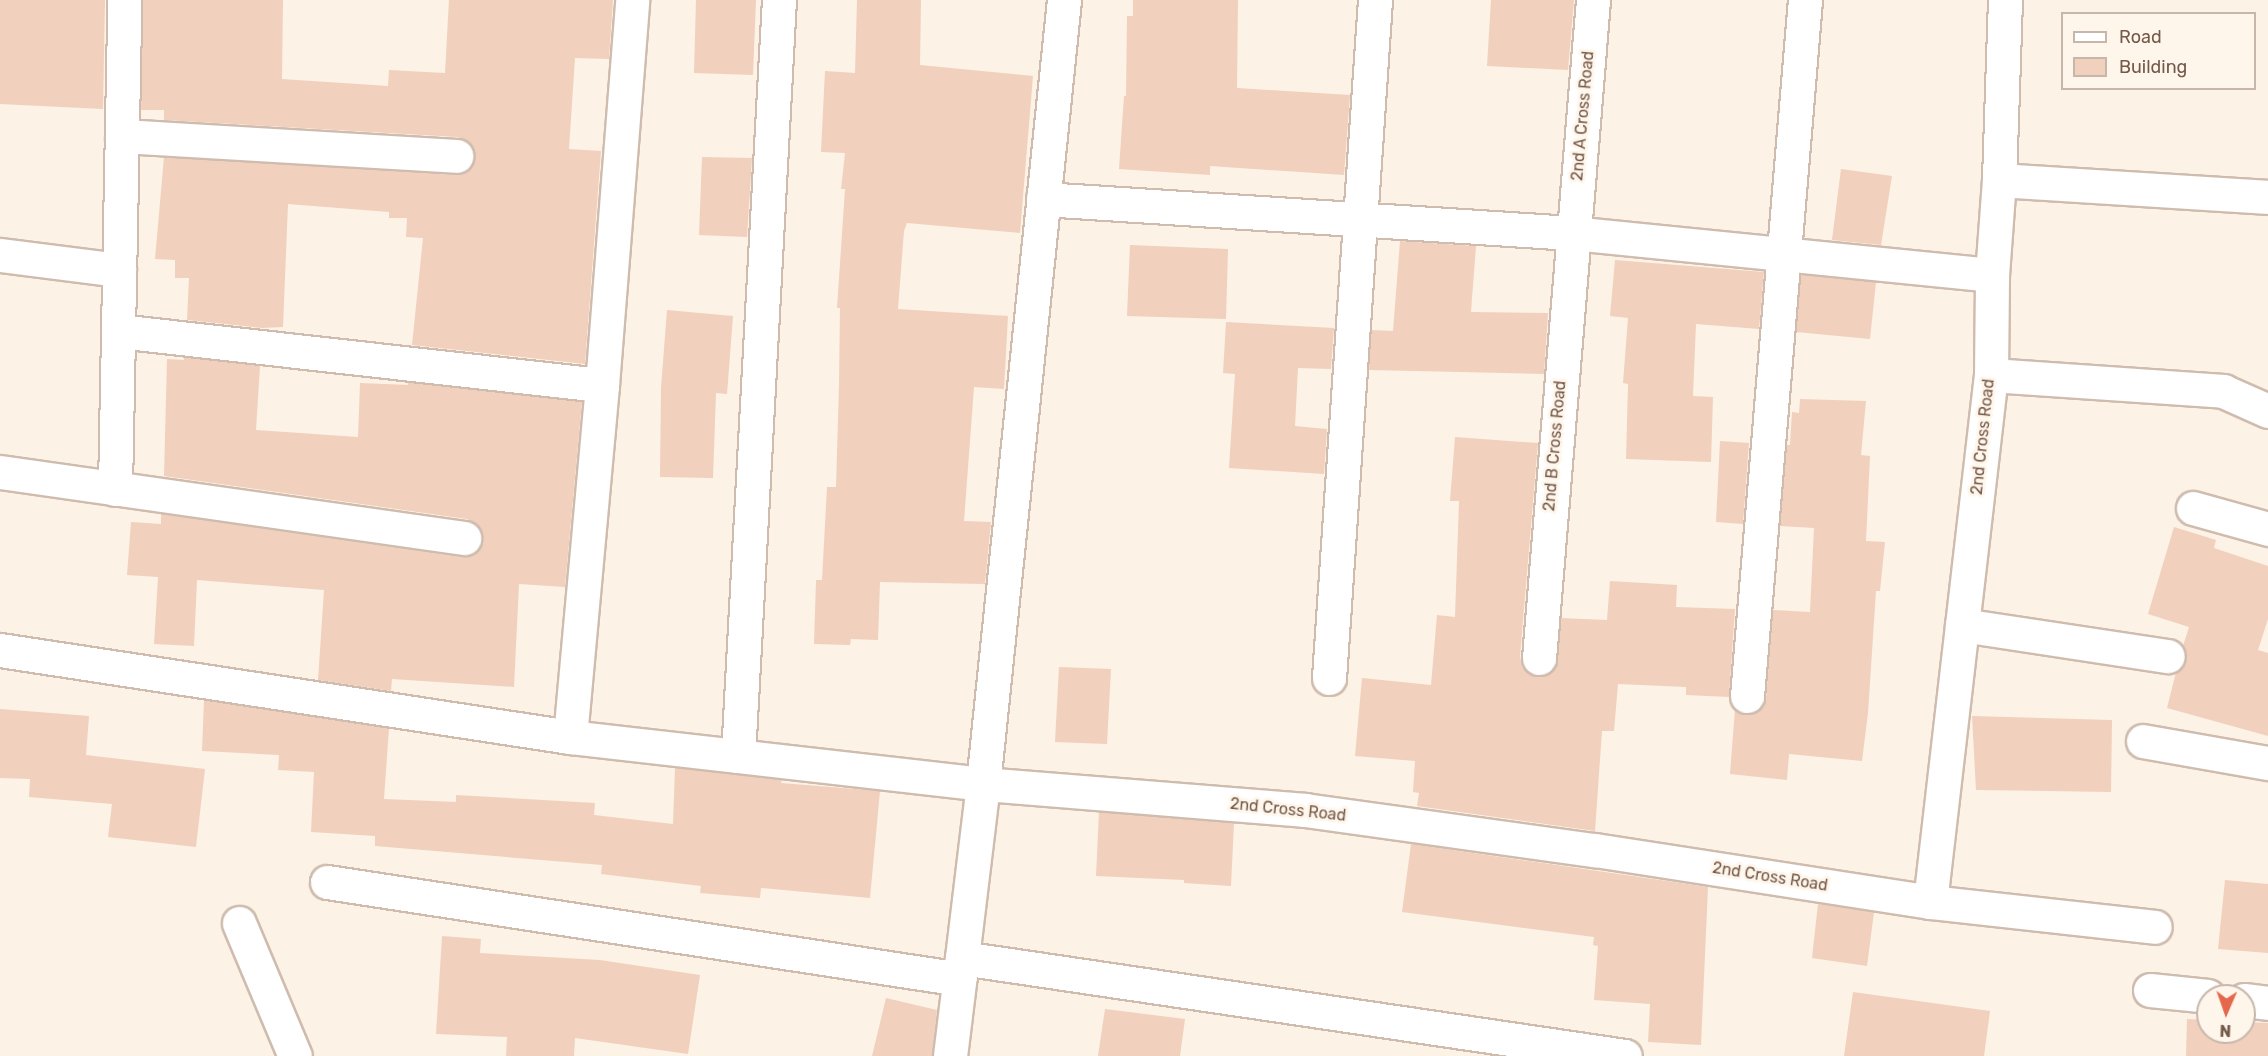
<!DOCTYPE html>
<style>
body{margin:0}
#map{position:relative;width:2268px;height:1056px;overflow:hidden;background:#fcf2e5;font-family:Rubik,sans-serif}
div>[style]{position:absolute}
.building>*{inset:0;background:#f1d0bd}
.roads{filter:drop-shadow(2px 0 #cfbcae) drop-shadow(-2px 0 #cfbcae) drop-shadow(0 2px #cfbcae) drop-shadow(0 -2px #cfbcae)}
.minor>*{height:33px;margin:-16.5px;padding:0 16.5px;transform-origin:16.5px;border-radius:16.5px;background:#fff}
span{translate:-50% -50%;white-space:nowrap;text-align:center;line-height:1.15;-webkit-text-stroke:6px #fff6eb;paint-order:stroke}
.street-label{font-size:16px;color:#74584a}
.legend{position:absolute;left:2061px;top:12px;width:195px;height:78px;box-sizing:border-box;background:#fff6eb;border:2px solid #c7b7ab;margin:0;padding:8px 10px;list-style:none;font-size:18px;color:#74584a}
.legend li{display:flex;align-items:center;gap:12px;height:30px}
.legend b{width:30px;border:2px solid #c7b7ab}
.north{position:absolute;left:2196px;top:984px;width:60px;height:60px;box-sizing:border-box;background:#fff6eb;border:2px solid #c7b7ab;border-radius:50%;rotate:182deg;font-size:16px;font-weight:700;line-height:24px;text-align:center;color:#74584a}
.north::after{content:'';display:block;margin:auto;width:21px;height:27px;background:#e4694c;clip-path:polygon(50% 0,100% 100%,50% 72%,0 100%)}
</style>
<div id="map">
<div class="building">
<i style="clip-path:polygon(0 0,105px 0,103px 109px,0 104px)"></i>
<i style="clip-path:polygon(143px 0,283px 0,282px 79px,388px 86px,389px 70px,445px 73px,449px 0,613px 0,609px 59px,575px 58px,569px 149px,601px 151px,585px 364px,412px 345px,423px 238px,406px 237px,407px 218px,389px 218px,389px 212px,288px 204px,283px 327px,262px 328px,187px 320px,189px 278px,175px 278px,175px 260px,155px 259px,164px 157px,455px 175px,464px 173px,471px 167px,475px 157px,473px 148px,467px 141px,457px 137px,164px 120px,164px 110px,141px 110px)"></i>
<i style="clip-path:polygon(696px 0,756px 0,753px 75px,694px 73px)"></i>
<i style="clip-path:polygon(857px 0,921px 0,920px 65px,1033px 76px,1020px 233px,907px 223px,904px 231px,898px 309px,1008px 316px,1004px 389px,974px 387px,964px 521px,991px 522px,985px 584px,880px 582px,878px 640px,851px 639px,850px 645px,814px 644px,816px 580px,822px 580px,827px 487px,836px 487px,839px 384px,840px 308px,837px 308px,845px 189px,841px 189px,845px 153px,821px 152px,825px 71px,855px 73px)"></i>
<i style="clip-path:polygon(1133px 0,1238px 0,1237px 88px,1350px 95px,1344px 175px,1210px 166px,1210px 175px,1119px 169px,1124px 96px,1126px 96px,1127px 16px,1133px 16px)"></i>
<i style="clip-path:polygon(1491px 0,1574px 0,1568px 70px,1487px 66px)"></i>
<i style="clip-path:polygon(702px 157px,752px 158px,747px 237px,699px 235px)"></i>
<i style="clip-path:polygon(1841px 169px,1892px 176px,1881px 245px,1832px 240px)"></i>
<i style="clip-path:polygon(1400px 241px,1476px 246px,1471px 312px,1548px 313px,1544px 374px,1369px 370px,1371px 330px,1393px 331px)"></i>
<i style="clip-path:polygon(1130px 245px,1228px 249px,1226px 319px,1127px 316px)"></i>
<i style="clip-path:polygon(1615px 260px,1764px 272px,1759px 329px,1696px 324px,1693px 396px,1713px 397px,1711px 462px,1626px 459px,1628px 384px,1623px 383px,1628px 318px,1610px 316px)"></i>
<i style="clip-path:polygon(1801px 275px,1876px 282px,1870px 339px,1796px 332px)"></i>
<i style="clip-path:polygon(667px 310px,733px 316px,727px 394px,716px 393px,713px 478px,660px 477px,661px 388px)"></i>
<i style="clip-path:polygon(1226px 322px,1334px 328px,1331px 369px,1298px 368px,1295px 426px,1327px 429px,1324px 474px,1229px 468px,1235px 374px,1223px 373px)"></i>
<i style="clip-path:polygon(184px 357px,260px 366px,256px 430px,358px 437px,360px 383px,408px 385px,408px 382px,582px 402px,565px 587px,519px 584px,514px 687px,392px 679px,391px 691px,318px 680px,324px 590px,197px 580px,194px 646px,154px 644px,158px 577px,127px 575px,131px 522px,161px 524px,161px 514px,461px 557px,470px 556px,478px 550px,483px 540px,482px 532px,476px 524px,467px 519px,164px 476px,167px 359px,184px 360px)"></i>
<i style="clip-path:polygon(1800px 399px,1866px 401px,1861px 455px,1870px 456px,1866px 541px,1885px 542px,1880px 591px,1876px 591px,1868px 713px,1862px 761px,1789px 754px,1787px 780px,1730px 774px,1735px 709px,1745px 715px,1754px 713px,1762px 707px,1766px 698px,1773px 610px,1810px 612px,1814px 528px,1780px 526px,1787px 445px,1790px 445px,1792px 412px,1799px 413px)"></i>
<i style="clip-path:polygon(1455px 437px,1538px 443px,1520px 656px,1522px 667px,1529px 674px,1538px 677px,1546px 675px,1555px 668px,1561px 618px,1607px 620px,1610px 581px,1677px 585px,1676px 607px,1735px 609px,1729px 697px,1686px 695px,1686px 687px,1618px 684px,1614px 731px,1602px 731px,1595px 831px,1417px 806px,1419px 793px,1413px 792px,1415px 761px,1355px 756px,1362px 678px,1431px 685px,1437px 615px,1455px 617px,1459px 501px,1450px 501px)"></i>
<i style="clip-path:polygon(1720px 441px,1749px 443px,1743px 524px,1716px 522px)"></i>
<i style="clip-path:polygon(2174px 527px,2216px 540px,2214px 548px,2268px 566px,2268px 619px,2258px 650px,2268px 653px,2268px 736px,2167px 708px,2176px 672px,2186px 659px,2183px 646px,2189px 627px,2148px 614px)"></i>
<i style="clip-path:polygon(1059px 667px,1111px 669px,1107px 744px,1055px 742px)"></i>
<i style="clip-path:polygon(204px 700px,389px 728px,384px 799px,456px 802px,456px 795px,595px 803px,594px 815px,673px 824px,675px 768px,782px 780px,781px 783px,880px 791px,870px 898px,761px 888px,760px 898px,700px 893px,701px 886px,601px 874px,602px 865px,375px 846px,375px 836px,311px 832px,314px 772px,278px 770px,279px 755px,202px 751px)"></i>
<i style="clip-path:polygon(0 709px,89px 716px,86px 755px,205px 769px,196px 847px,108px 837px,112px 804px,29px 797px,30px 779px,0 778px)"></i>
<i style="clip-path:polygon(1972px 716px,2112px 720px,2111px 792px,1976px 790px)"></i>
<i style="clip-path:polygon(1099px 812px,1234px 823px,1231px 886px,1184px 883px,1184px 880px,1096px 876px)"></i>
<i style="clip-path:polygon(1411px 844px,1708px 887px,1701px 1045px,1648px 1042px,1650px 1004px,1594px 1000px,1598px 946px,1593px 945px,1594px 937px,1402px 912px)"></i>
<i style="clip-path:polygon(2225px 880px,2268px 884px,2268px 953px,2218px 949px)"></i>
<i style="clip-path:polygon(1818px 904px,1874px 912px,1867px 966px,1812px 958px)"></i>
<i style="clip-path:polygon(442px 936px,481px 939px,480px 953px,600px 960px,700px 975px,688px 1054px,575px 1038px,574px 1056px,506px 1056px,507px 1037px,436px 1034px)"></i>
<i style="clip-path:polygon(1853px 992px,1990px 1011px,1984px 1056px,1844px 1056px)"></i>
<i style="clip-path:polygon(886px 998px,937px 1010px,932px 1056px,872px 1056px)"></i>
<i style="clip-path:polygon(1105px 1009px,1185px 1019px,1180px 1056px,1098px 1056px)"></i>
<i style="clip-path:polygon(2187px 1019px,2208px 1020px,2208px 1032px,2244px 1032px,2244px 1022px,2268px 1023px,2268px 1056px,2186px 1056px)"></i>
</div>
<div class="roads">
<div class="minor">
<i style="left:1064px;top:0;width:788px;rotate:95.9deg"></i>
<i style="left:983px;top:784px;width:175px;rotate:96.9deg"></i>
<i style="left:962px;top:958px;width:670px;rotate:8.41deg"></i>
<i style="left:122px;top:136px;width:335px;rotate:3.4deg"></i>
<i style="left:1999px;top:180px;width:270px;rotate:3.6deg"></i>
<i style="left:1043px;top:199px;width:530px;rotate:3.68deg"></i>
<i style="left:1572px;top:233px;width:422px;rotate:5.7deg"></i>
<i style="left:0;top:255px;width:120px;rotate:7.2deg"></i>
<i style="left:118px;top:331px;width:487px;rotate:6.4deg"></i>
<i style="left:1991px;top:375px;width:233px;rotate:3.9deg"></i>
<i style="left:2223px;top:391px;width:49px;rotate:24deg"></i>
<i style="left:0;top:472px;width:469px;rotate:8.1deg"></i>
<i style="left:115px;top:489px;width:489px;rotate:-88.9deg"></i>
<i style="left:2193px;top:508px;width:78px;rotate:15.6deg"></i>
<i style="left:1962px;top:625px;width:208px;rotate:8.6deg"></i>
<i style="left:0;top:650px;width:577px;rotate:8.68deg"></i>
<i style="left:570px;top:737px;width:416px;rotate:6.5deg"></i>
<i style="left:983px;top:784px;width:323px;rotate:4.6deg"></i>
<i style="left:1305px;top:810px;width:293px;rotate:7.9deg"></i>
<i style="left:1595px;top:850px;width:339px;rotate:8.8deg"></i>
<i style="left:1930px;top:902px;width:531px;rotate:-83.4deg"></i>
<i style="left:1991px;top:375px;width:100px;rotate:-89.4deg"></i>
<i style="left:1992px;top:275px;width:95px;rotate:-85.8deg"></i>
<i style="left:1999px;top:180px;width:180px;rotate:-88.1deg"></i>
<i style="left:1539px;top:658px;width:660px;rotate:-85.31deg"></i>
<i style="left:1329px;top:678px;width:680px;rotate:-86.12deg"></i>
<i style="left:1747px;top:696px;width:698px;rotate:-85.24deg"></i>
<i style="left:570px;top:737px;width:353px;rotate:-84.8deg"></i>
<i style="left:602px;top:385px;width:386px;rotate:-85.5deg"></i>
<i style="left:2143px;top:741px;width:127px;rotate:10deg"></i>
<i style="left:738px;top:756px;width:757px;rotate:-86.9deg"></i>
<i style="left:327px;top:882px;width:640px;rotate:8.71deg"></i>
<i style="left:1930px;top:902px;width:226px;rotate:6.3deg"></i>
<i style="left:239px;top:923px;width:144px;rotate:67.2deg"></i>
<i style="left:2150px;top:990px;width:58px;rotate:5.9deg"></i>
<i style="left:2244px;top:1000px;width:24px;rotate:7deg"></i>
<i style="left:950px;top:1056px;width:99px;rotate:-83deg"></i>
</div>
</div>
<div class="street-label">
<span style="left:1583px;top:116px;rotate:-85deg">2nd A Cross Road</span>
<span style="left:1983px;top:437px;rotate:-84deg">2nd Cross Road</span>
<span style="left:1555px;top:446px;rotate:-85deg">2nd B Cross Road</span>
<span style="left:1288px;top:810px;rotate:6deg">2nd Cross Road</span>
<span style="left:1770px;top:877px;rotate:9deg">2nd Cross Road</span>
</div>
<ul class="legend">
<li><b style="height:8px;background:#fff"></b>Road</li>
<li><b style="height:16px;background:#f1d0bd"></b>Building</li>
</ul>
<div class="north">N</div>
</div>
